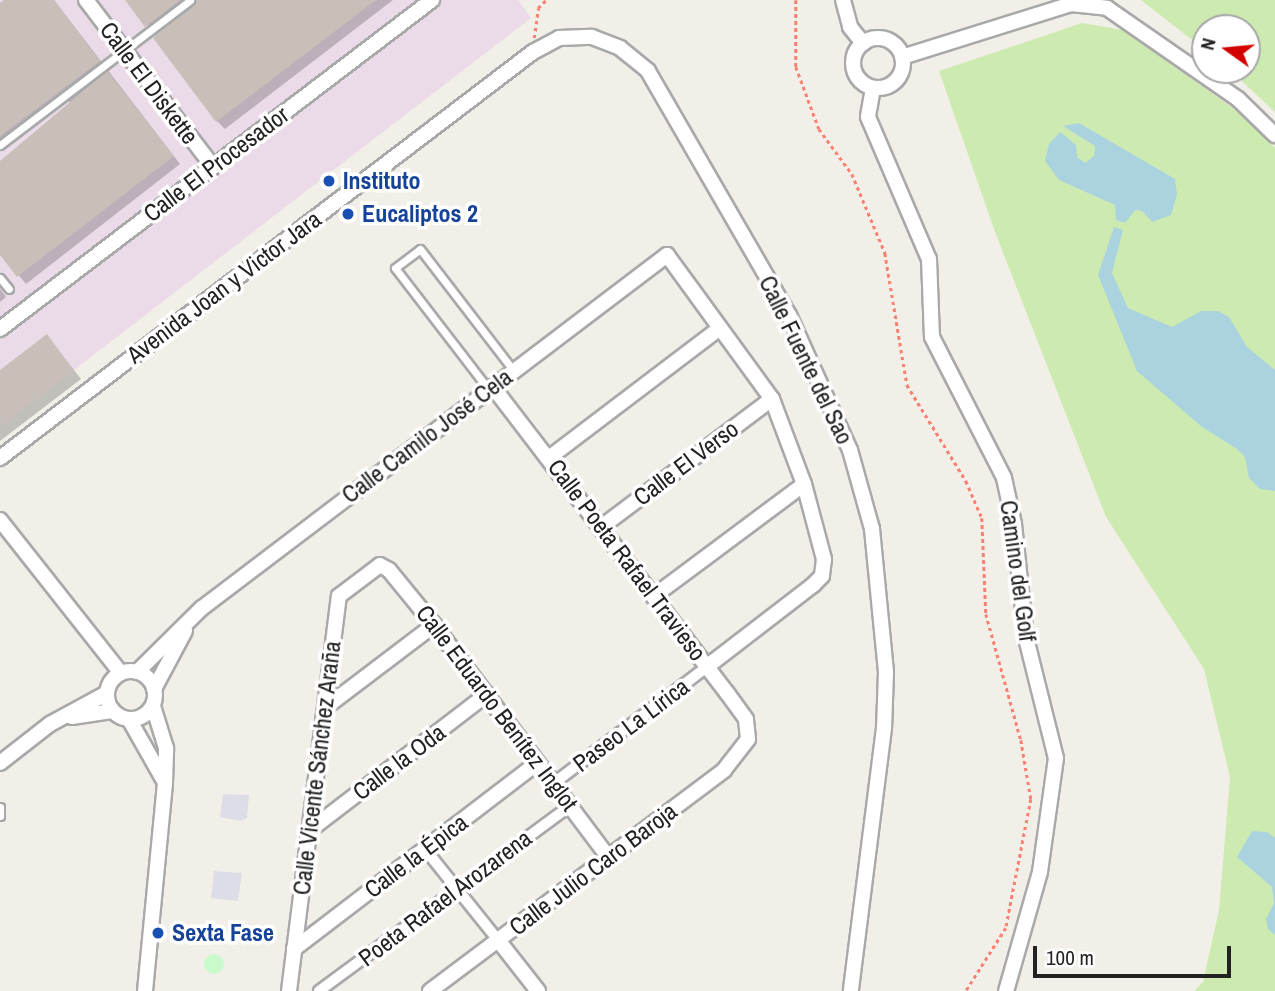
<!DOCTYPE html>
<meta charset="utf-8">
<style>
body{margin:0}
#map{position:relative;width:1275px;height:991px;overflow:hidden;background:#f2efe9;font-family:"Archivo Narrow",sans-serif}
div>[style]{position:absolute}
.industrial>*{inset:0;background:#ebdbe8}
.grass>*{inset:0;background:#cdebb0}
.park>*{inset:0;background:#c8facc}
.round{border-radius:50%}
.plaza>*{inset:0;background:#dddde8}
.water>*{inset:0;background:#aad3df}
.shadow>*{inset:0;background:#0003}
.building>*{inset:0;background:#c7bfb8}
.path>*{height:2.5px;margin-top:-1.25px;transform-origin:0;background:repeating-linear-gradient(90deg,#fa8072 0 3.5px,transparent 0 7px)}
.roads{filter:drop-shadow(2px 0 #a9a9a9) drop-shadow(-2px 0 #a9a9a9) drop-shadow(0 2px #a9a9a9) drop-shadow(0 -2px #a9a9a9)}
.service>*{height:7px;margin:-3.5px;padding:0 3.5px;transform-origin:3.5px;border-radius:3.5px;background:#fff}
.pedestrian>*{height:10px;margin:-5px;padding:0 5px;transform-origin:5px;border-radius:5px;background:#fff}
.minor>*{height:14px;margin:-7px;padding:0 7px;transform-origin:7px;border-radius:7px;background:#fff}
.minor>.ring{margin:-7px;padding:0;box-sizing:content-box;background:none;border:14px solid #fff;border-radius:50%}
.dots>*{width:19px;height:19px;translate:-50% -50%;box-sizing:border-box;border:4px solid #fff;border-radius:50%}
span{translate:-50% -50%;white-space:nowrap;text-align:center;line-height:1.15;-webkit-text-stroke:7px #fff;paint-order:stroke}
.street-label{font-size:24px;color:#222}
.transit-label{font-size:24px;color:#164399;font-weight:700}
.left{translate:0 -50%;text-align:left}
.north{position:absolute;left:1191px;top:14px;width:70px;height:70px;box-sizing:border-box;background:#fff;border:2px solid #a7a7a7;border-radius:50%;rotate:285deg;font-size:19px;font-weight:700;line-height:28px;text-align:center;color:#222}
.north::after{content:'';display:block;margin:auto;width:24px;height:32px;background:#d40000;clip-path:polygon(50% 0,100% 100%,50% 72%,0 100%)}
.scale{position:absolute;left:1033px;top:946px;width:198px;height:32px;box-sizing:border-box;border:4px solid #222;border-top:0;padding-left:9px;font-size:21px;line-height:24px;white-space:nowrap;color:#222;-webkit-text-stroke:5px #fff;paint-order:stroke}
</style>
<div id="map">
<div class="industrial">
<i style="clip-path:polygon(0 0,518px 0,531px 18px,0 427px)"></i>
</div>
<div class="grass">
<i style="clip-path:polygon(1141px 0,1275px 0,1275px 112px,1230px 70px,1247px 70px,1247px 28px,1205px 28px,1205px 50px)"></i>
<i style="clip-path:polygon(1082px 23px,1123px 30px,1251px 121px,1275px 148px,1275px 991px,1194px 991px,1203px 982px,1219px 910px,1230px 777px,1204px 669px,1106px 517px,995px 232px,939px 71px)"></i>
</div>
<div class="park">
<i class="round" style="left:204px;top:954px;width:20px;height:20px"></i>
</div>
<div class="plaza">
<i style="clip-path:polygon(223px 794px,249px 795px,247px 818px,241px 821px,220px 817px)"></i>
<i style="clip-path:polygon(214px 871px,242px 873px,238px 901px,211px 898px)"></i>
</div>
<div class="water">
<i style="clip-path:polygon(1079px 123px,1175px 179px,1177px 195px,1171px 215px,1152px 222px,1142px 211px,1135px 210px,1125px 223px,1116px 220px,1115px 205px,1059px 180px,1045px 161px,1049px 144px,1060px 132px,1076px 145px,1077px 157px,1085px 163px,1094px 156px,1095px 146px,1063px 126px)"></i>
<i style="clip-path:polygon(1114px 227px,1123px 230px,1112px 273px,1128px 308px,1172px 327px,1201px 311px,1218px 311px,1229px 317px,1247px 347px,1275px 370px,1275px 491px,1260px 489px,1249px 478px,1245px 457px,1237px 449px,1202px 427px,1137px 371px,1098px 275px)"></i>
<i style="clip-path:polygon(1252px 831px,1267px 832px,1275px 838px,1275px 935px,1268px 929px,1266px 919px,1274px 903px,1272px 887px,1237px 857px)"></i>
</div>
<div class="shadow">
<i style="clip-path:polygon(7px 0,54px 0,180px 164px,26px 284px,0 252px,0 163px,73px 107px,67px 99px,0 150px,0 6px)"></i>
<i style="clip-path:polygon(127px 0,393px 0,225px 129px,217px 121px,192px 4px,154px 33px)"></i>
<i style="clip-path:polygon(0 289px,6px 297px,0 302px)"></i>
<i style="clip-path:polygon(54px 345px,81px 379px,0 441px,0 373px)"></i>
</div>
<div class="building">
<i style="clip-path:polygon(4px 0,54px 0,100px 61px,0 136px,0 3px)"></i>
<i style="clip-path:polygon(125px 0,180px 0,145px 27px)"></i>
<i style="clip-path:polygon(196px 0,376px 0,216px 122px,153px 38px)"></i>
<i style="clip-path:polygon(107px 71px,174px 156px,17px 277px,0 255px,0 161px)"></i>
<i style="clip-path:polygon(47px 334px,74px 371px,0 427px,0 370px)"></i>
</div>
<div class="path">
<i style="left:796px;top:0;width:67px;rotate:90deg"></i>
<i style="left:796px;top:67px;width:66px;rotate:69.6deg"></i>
<i style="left:819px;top:129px;width:56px;rotate:53.7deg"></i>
<i style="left:852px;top:174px;width:86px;rotate:67.3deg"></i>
<i style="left:885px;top:253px;width:134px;rotate:80.5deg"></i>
<i style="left:907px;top:385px;width:113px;rotate:58.4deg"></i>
<i style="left:966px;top:481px;width:40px;rotate:66.6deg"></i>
<i style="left:982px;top:518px;width:96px;rotate:87.6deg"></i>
<i style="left:986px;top:614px;width:131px;rotate:74.5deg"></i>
<i style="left:1021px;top:740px;width:60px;rotate:80.4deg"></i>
<i style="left:1031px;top:799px;width:131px;rotate:101deg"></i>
<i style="left:1006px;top:928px;width:75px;rotate:122.4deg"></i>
<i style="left:534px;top:38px;width:30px;rotate:-82deg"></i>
<i style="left:538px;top:8px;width:11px;rotate:-45deg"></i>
</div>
<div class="roads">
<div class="service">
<i style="left:0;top:145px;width:239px;rotate:-37.3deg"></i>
<i style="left:0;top:278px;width:14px;rotate:51deg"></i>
<i style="left:489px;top:390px;width:154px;rotate:-127.6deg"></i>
<i style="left:395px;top:268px;width:31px;rotate:-37deg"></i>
<i style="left:420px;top:249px;width:154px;rotate:52.4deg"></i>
<i style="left:0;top:807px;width:9px;rotate:90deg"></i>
</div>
<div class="pedestrian">
<i style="left:554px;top:783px;width:193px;rotate:-37.2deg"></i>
<i style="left:425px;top:849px;width:117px;rotate:51.3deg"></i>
<i style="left:319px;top:991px;width:313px;rotate:-36.4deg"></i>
</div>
<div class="minor">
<i style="left:86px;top:0;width:210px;rotate:52.7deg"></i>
<i style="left:843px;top:0;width:28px;rotate:75deg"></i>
<i style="left:850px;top:27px;width:21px;rotate:51deg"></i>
<i class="ring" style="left:853px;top:38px;width:36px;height:36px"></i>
<i style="left:902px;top:57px;width:177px;rotate:-17.4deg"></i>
<i style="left:1071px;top:4px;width:36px;rotate:6deg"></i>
<i style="left:1107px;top:8px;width:160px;rotate:34.8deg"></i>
<i style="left:1238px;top:99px;width:52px;rotate:44.2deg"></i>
<i style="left:873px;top:88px;width:29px;rotate:100deg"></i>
<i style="left:868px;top:117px;width:155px;rotate:66.8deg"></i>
<i style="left:929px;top:259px;width:78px;rotate:87.8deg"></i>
<i style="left:932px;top:337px;width:158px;rotate:62.9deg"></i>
<i style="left:1004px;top:478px;width:47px;rotate:77.7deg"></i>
<i style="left:1014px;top:524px;width:115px;rotate:84deg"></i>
<i style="left:1026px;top:638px;width:124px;rotate:76deg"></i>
<i style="left:1056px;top:758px;width:115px;rotate:98deg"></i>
<i style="left:1040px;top:872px;width:124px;rotate:105.9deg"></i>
<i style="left:0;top:329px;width:543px;rotate:-37.29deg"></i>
<i style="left:550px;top:457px;width:213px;rotate:-37.2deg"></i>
<i style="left:0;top:458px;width:670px;rotate:-37.3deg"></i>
<i style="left:533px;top:52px;width:30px;rotate:-28deg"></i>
<i style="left:559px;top:38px;width:33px;rotate:-2deg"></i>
<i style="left:592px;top:37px;width:30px;rotate:21deg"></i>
<i style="left:620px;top:48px;width:36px;rotate:39deg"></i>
<i style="left:648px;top:71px;width:282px;rotate:60deg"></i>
<i style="left:789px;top:315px;width:148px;rotate:65.7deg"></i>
<i style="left:850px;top:450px;width:82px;rotate:74.4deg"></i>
<i style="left:872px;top:529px;width:144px;rotate:84.4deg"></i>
<i style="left:886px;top:672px;width:56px;rotate:92deg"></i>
<i style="left:884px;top:728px;width:265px;rotate:97.2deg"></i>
<i style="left:0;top:520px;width:195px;rotate:51.7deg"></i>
<i style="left:600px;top:528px;width:215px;rotate:-36.9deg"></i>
<i style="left:654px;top:596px;width:187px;rotate:-36.7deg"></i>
<i class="ring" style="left:107px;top:671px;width:34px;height:34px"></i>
<i style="left:137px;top:672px;width:91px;rotate:-44.6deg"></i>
<i style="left:202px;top:608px;width:584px;rotate:-37.2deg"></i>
<i style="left:667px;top:255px;width:178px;rotate:53.9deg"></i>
<i style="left:772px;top:399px;width:91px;rotate:69.4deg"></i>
<i style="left:804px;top:484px;width:78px;rotate:75.1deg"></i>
<i style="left:824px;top:559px;width:17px;rotate:97deg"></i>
<i style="left:822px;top:576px;width:13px;rotate:135deg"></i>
<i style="left:813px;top:585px;width:133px;rotate:142.4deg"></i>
<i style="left:154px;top:689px;width:66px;rotate:-61.9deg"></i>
<i style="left:326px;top:707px;width:136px;rotate:-37.2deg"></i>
<i style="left:72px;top:717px;width:40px;rotate:-8.5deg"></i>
<i style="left:129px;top:719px;width:69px;rotate:60.5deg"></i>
<i style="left:0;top:763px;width:63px;rotate:-38deg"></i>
<i style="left:50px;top:724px;width:65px;rotate:-28.5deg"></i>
<i style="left:310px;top:830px;width:223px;rotate:-37.5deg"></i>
<i style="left:498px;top:940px;width:65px;rotate:51.9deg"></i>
<i style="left:294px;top:949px;width:306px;rotate:-37.4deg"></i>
<i style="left:145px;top:991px;width:210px;rotate:-84.5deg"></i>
<i style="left:165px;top:782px;width:34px;rotate:-88deg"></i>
<i style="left:166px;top:748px;width:44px;rotate:-107.2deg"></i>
<i style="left:289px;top:991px;width:398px;rotate:-82.8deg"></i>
<i style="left:339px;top:596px;width:51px;rotate:-37.1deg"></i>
<i style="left:380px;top:565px;width:10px;rotate:29deg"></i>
<i style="left:389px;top:570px;width:71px;rotate:50.7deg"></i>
<i style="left:434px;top:625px;width:290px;rotate:53.1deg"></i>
<i style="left:430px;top:991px;width:368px;rotate:-36.9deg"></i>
<i style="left:724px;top:770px;width:39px;rotate:-52deg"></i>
<i style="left:748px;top:739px;width:20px;rotate:-96deg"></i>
<i style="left:746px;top:719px;width:32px;rotate:-126deg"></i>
<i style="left:727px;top:693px;width:385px;rotate:-127.4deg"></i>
</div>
</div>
<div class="dots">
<i style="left:329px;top:181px;background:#1a4fb4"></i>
<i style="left:348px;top:214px;background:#1a4fb4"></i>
<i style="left:158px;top:933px;background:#1a4fb4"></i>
</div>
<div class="street-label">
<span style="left:149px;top:83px;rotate:53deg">Calle El Diskette</span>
<span style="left:216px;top:164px;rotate:-37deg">Calle El Procesador</span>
<span style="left:224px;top:287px;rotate:-37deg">Avenida Joan y Victor Jara</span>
<span style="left:806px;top:360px;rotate:64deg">Calle Fuente del Sao</span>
<span style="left:427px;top:436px;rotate:-37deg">Calle Camilo José Cela</span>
<span style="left:686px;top:463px;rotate:-37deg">Calle El Verso</span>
<span style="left:627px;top:560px;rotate:53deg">Calle Poeta Rafael Travieso</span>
<span style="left:1018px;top:571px;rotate:82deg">Camino del Golf</span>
<span style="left:497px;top:708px;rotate:53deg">Calle Eduardo Benítez Inglot</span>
<span style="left:631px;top:725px;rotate:-37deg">Paseo La Lírica</span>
<span style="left:399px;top:762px;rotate:-37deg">Calle la Oda</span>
<span style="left:317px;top:768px;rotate:-83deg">Calle Vicente Sánchez Araña</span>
<span style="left:416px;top:856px;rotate:-37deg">Calle la Épica</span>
<span style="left:593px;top:869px;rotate:-37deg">Calle Julio Caro Baroja</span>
<span style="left:445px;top:898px;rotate:-37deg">Poeta Rafael Arozarena</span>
</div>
<div class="transit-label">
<span class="left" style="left:343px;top:181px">Instituto</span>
<span class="left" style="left:362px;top:214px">Eucaliptos 2</span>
<span class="left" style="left:172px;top:933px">Sexta Fase</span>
</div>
<div class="north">N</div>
<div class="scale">100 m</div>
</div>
